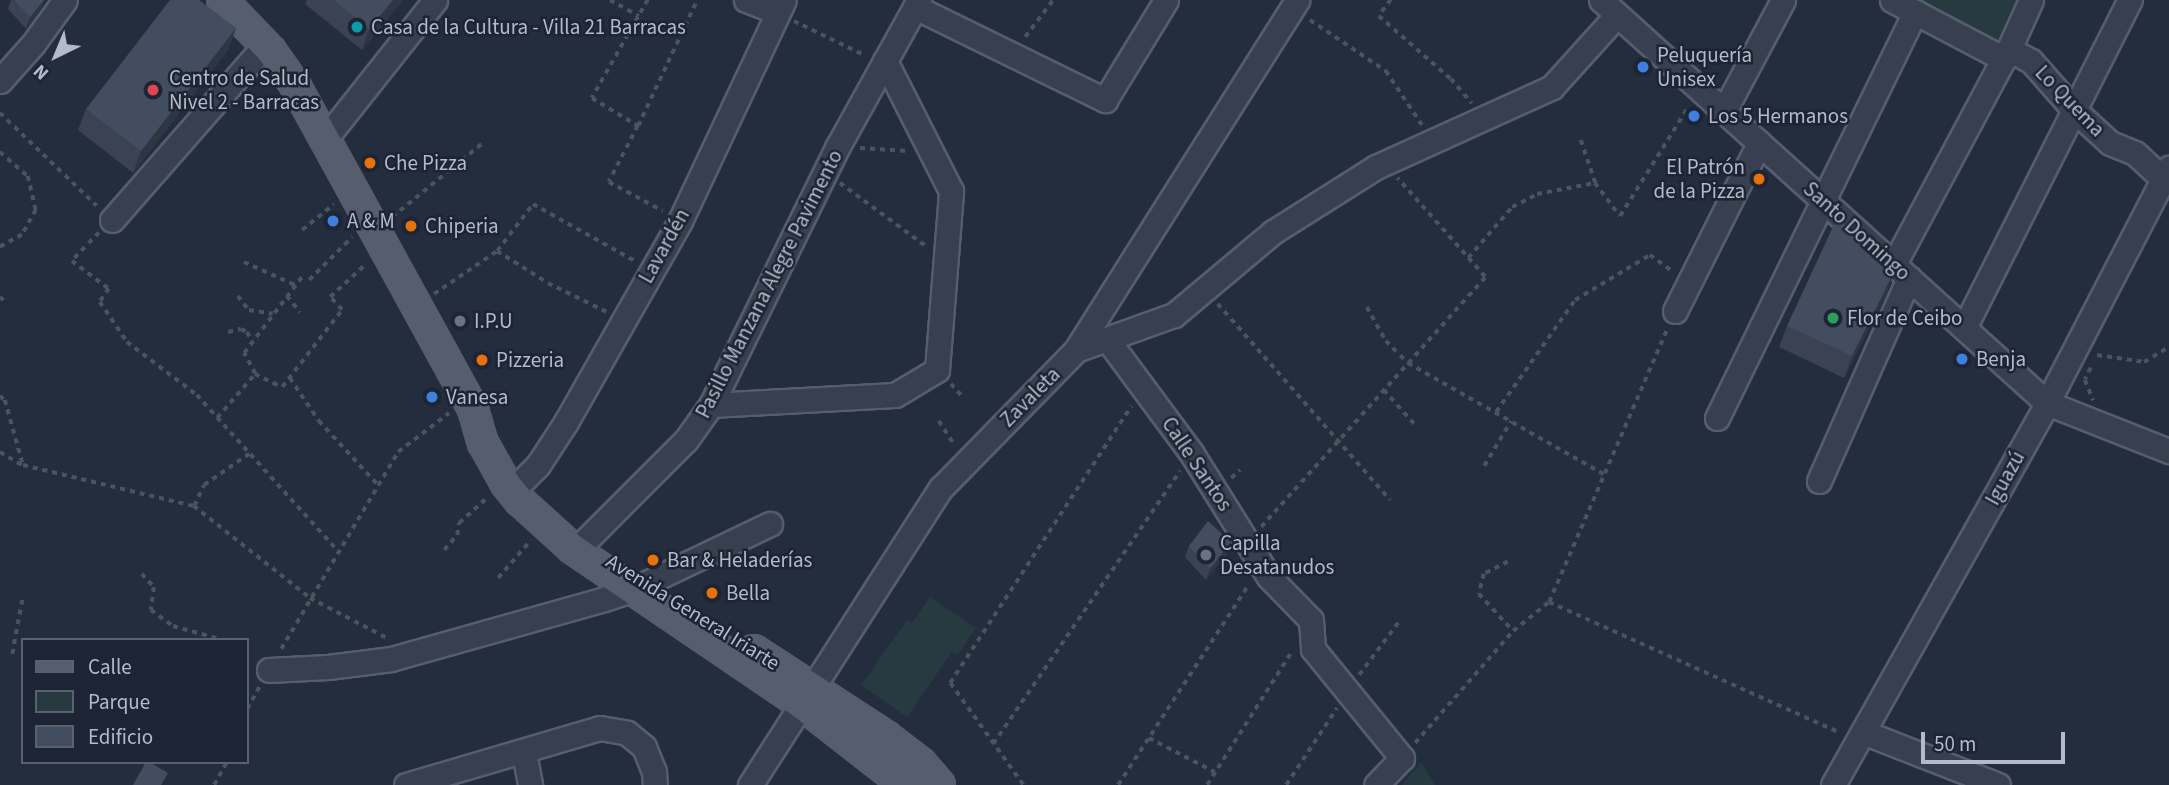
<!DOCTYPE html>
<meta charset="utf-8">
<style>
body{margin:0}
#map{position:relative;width:2169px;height:785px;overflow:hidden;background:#242d3e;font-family:"Source Sans 3",sans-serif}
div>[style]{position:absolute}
.green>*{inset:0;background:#263a3f}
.path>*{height:3.5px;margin-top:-1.75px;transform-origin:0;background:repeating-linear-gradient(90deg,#44575c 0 5px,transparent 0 10px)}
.roads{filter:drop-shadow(2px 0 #565d6c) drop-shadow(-2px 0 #565d6c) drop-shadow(0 2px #565d6c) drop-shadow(0 -2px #565d6c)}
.minor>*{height:23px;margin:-11.5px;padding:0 11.5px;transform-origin:11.5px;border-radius:11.5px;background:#383f4e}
.major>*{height:28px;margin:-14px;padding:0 14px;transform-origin:14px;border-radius:14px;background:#565e6e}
.wall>*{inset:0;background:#3a4253}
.shaded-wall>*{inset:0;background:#2f3643}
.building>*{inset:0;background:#434d60}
.dots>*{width:19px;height:19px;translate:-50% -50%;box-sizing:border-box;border:4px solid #1d2433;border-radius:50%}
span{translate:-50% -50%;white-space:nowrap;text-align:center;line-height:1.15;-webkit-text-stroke:5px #1d2433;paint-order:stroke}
.poi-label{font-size:21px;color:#b4bac9}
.left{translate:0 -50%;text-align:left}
.right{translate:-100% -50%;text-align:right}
.street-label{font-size:21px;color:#b4bac9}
.legend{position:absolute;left:21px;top:638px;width:228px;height:126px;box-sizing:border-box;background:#1d2433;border:2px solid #59606f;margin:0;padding:9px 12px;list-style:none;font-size:21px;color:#b4bac9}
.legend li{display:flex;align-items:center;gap:14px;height:35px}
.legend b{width:35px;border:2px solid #59606f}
.north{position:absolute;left:21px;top:21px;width:70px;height:70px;-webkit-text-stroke:5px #1d2433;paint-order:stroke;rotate:223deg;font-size:19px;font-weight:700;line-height:28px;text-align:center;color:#b4bac9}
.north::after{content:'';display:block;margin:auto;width:24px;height:32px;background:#b4bac9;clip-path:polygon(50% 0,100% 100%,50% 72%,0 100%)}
.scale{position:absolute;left:1921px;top:732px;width:144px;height:32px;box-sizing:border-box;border:4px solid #b4bac9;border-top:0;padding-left:9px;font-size:21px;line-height:24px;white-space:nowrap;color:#b4bac9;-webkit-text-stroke:5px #1d2433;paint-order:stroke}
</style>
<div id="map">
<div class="green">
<i style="clip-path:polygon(1904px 0,2023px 0,1999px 50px)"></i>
<i style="clip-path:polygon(930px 597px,976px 628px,958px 655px,952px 652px,907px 717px,861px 685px,907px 620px,912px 623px)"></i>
<i style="clip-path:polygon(1421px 762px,1435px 785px,1402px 785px)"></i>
</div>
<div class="path">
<i style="left:610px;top:0;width:33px;rotate:29deg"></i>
<i style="left:648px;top:0;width:113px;rotate:119.7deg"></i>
<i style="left:592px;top:98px;width:54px;rotate:31.3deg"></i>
<i style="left:638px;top:126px;width:63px;rotate:117.4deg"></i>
<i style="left:609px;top:182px;width:61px;rotate:28.2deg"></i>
<i style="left:1391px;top:0;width:20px;rotate:127deg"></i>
<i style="left:1379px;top:16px;width:96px;rotate:41.2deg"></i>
<i style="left:1451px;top:79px;width:32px;rotate:49deg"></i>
<i style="left:1310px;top:20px;width:92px;rotate:33.9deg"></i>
<i style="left:1386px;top:71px;width:65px;rotate:56.3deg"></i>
<i style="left:794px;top:21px;width:80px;rotate:25.9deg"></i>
<i style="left:1025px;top:37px;width:46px;rotate:-52.9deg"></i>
<i style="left:0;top:113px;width:134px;rotate:43.8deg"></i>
<i style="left:638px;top:126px;width:139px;rotate:-64.9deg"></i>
<i style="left:860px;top:148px;width:48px;rotate:3.6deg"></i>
<i style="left:0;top:152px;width:37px;rotate:41deg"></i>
<i style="left:28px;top:176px;width:35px;rotate:77deg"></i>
<i style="left:36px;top:210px;width:29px;rotate:119deg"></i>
<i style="left:22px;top:235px;width:25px;rotate:151deg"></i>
<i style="left:840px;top:183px;width:108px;rotate:36.3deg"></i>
<i style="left:1595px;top:183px;width:41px;rotate:52.9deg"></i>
<i style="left:1620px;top:216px;width:128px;rotate:-58deg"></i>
<i style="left:392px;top:217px;width:119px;rotate:-39.2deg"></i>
<i style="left:302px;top:230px;width:41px;rotate:-39.1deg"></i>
<i style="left:99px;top:233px;width:39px;rotate:134deg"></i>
<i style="left:72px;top:261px;width:46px;rotate:37.1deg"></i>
<i style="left:109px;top:289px;width:16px;rotate:125deg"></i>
<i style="left:100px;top:302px;width:48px;rotate:56deg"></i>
<i style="left:127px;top:342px;width:88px;rotate:37.1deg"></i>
<i style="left:197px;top:395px;width:209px;rotate:47.9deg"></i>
<i style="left:497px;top:251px;width:59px;rotate:-52.5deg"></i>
<i style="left:533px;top:204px;width:117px;rotate:29.2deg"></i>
<i style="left:1468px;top:258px;width:67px;rotate:-49.2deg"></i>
<i style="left:1512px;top:207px;width:28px;rotate:-27deg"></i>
<i style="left:1537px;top:194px;width:59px;rotate:-10.7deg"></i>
<i style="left:1595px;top:183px;width:46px;rotate:-108.8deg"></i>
<i style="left:244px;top:262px;width:56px;rotate:24.3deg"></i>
<i style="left:309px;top:280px;width:61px;rotate:-45deg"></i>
<i style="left:434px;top:294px;width:76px;rotate:-34.3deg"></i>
<i style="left:497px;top:251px;width:60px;rotate:32.1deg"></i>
<i style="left:548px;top:283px;width:66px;rotate:26.2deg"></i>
<i style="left:238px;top:296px;width:18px;rotate:52deg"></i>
<i style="left:249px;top:310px;width:24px;rotate:9deg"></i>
<i style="left:287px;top:296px;width:21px;rotate:51deg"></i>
<i style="left:0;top:297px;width:9px;rotate:41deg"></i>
<i style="left:1218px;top:304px;width:261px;rotate:48.7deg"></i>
<i style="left:1367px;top:307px;width:39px;rotate:61deg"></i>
<i style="left:1386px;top:341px;width:31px;rotate:45deg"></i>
<i style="left:1408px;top:363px;width:227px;rotate:29.6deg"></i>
<i style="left:228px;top:332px;width:13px;rotate:-13deg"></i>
<i style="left:241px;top:329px;width:7px;rotate:27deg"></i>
<i style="left:247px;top:332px;width:10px;rotate:61deg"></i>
<i style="left:2097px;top:355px;width:48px;rotate:8.5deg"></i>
<i style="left:2144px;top:362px;width:29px;rotate:-31deg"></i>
<i style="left:2091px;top:368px;width:13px;rotate:117deg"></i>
<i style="left:2085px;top:380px;width:22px;rotate:68deg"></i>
<i style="left:255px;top:374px;width:30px;rotate:26deg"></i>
<i style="left:282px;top:387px;width:98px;rotate:-52.1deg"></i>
<i style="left:342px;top:310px;width:18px;rotate:-133deg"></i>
<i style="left:330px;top:297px;width:49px;rotate:-42.5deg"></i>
<i style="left:290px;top:378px;width:52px;rotate:56deg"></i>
<i style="left:319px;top:421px;width:87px;rotate:47.3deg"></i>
<i style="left:951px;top:384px;width:18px;rotate:47deg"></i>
<i style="left:1384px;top:390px;width:50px;rotate:48.3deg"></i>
<i style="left:0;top:396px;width:6px;rotate:39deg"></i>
<i style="left:5px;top:400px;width:67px;rotate:74.5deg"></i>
<i style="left:23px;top:465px;width:176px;rotate:13.5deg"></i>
<i style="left:194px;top:506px;width:148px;rotate:38.4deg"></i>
<i style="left:310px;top:598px;width:89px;rotate:27.4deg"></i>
<i style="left:1496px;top:412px;width:137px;rotate:-54.8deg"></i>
<i style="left:1575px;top:300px;width:87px;rotate:-31deg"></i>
<i style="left:1650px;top:255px;width:27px;rotate:36deg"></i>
<i style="left:217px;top:418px;width:58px;rotate:-49.2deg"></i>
<i style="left:255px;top:374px;width:24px;rotate:-118deg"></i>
<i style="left:244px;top:353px;width:96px;rotate:-52.7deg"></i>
<i style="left:939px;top:421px;width:30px;rotate:57deg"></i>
<i style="left:0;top:452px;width:26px;rotate:31deg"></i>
<i style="left:1484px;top:466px;width:52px;rotate:-59deg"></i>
<i style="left:1231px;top:478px;width:12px;rotate:-42deg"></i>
<i style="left:194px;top:506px;width:23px;rotate:-65deg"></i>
<i style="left:204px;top:485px;width:55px;rotate:-34.6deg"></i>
<i style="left:1261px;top:527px;width:336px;rotate:-48.1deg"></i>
<i style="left:1485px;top:277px;width:132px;rotate:-131.6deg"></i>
<i style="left:444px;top:550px;width:20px;rotate:-49deg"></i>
<i style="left:457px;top:535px;width:12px;rotate:-81deg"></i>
<i style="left:459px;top:523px;width:40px;rotate:-42deg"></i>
<i style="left:1508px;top:562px;width:27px;rotate:153deg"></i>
<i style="left:1484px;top:574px;width:21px;rotate:104deg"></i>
<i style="left:1479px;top:594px;width:50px;rotate:47.4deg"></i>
<i style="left:142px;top:574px;width:18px;rotate:47deg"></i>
<i style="left:154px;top:587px;width:23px;rotate:97deg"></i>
<i style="left:151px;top:610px;width:27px;rotate:36deg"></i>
<i style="left:173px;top:626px;width:52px;rotate:15.6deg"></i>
<i style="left:498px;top:578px;width:50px;rotate:-49deg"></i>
<i style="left:1549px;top:602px;width:320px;rotate:24.2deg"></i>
<i style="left:281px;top:649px;width:229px;rotate:-59.3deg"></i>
<i style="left:398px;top:452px;width:64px;rotate:-37.4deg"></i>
<i style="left:12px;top:654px;width:55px;rotate:-79.5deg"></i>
<i style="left:1359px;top:675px;width:69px;rotate:-53.3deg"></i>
<i style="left:247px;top:709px;width:26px;rotate:-61deg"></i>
<i style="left:1149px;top:738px;width:74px;rotate:27.3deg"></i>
<i style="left:1415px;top:743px;width:149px;rotate:-48.8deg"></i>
<i style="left:1513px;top:631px;width:46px;rotate:-38.9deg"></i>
<i style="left:1549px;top:602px;width:297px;rotate:-66.6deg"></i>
<i style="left:993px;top:744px;width:331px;rotate:-55.6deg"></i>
<i style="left:214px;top:785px;width:26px;rotate:-61deg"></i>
<i style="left:1023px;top:785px;width:125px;rotate:-125.6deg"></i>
<i style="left:950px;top:683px;width:331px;rotate:-56.8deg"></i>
<i style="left:1118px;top:785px;width:240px;rotate:-56.9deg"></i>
<i style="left:1207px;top:785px;width:159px;rotate:-57.6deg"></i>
<i style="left:1286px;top:785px;width:92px;rotate:-56.5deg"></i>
</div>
<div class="roads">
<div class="minor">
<i style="left:746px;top:0;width:33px;rotate:21deg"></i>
<i style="left:1601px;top:0;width:601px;rotate:42.1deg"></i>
<i style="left:2047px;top:403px;width:131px;rotate:21.5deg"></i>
<i style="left:1892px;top:0;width:127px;rotate:27.8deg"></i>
<i style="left:915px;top:7px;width:212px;rotate:26.1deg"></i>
<i style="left:1105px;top:100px;width:117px;rotate:-58.6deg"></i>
<i style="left:2009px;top:49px;width:25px;rotate:29deg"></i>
<i style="left:2031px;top:61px;width:65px;rotate:48.7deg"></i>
<i style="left:2074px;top:110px;width:49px;rotate:42.5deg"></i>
<i style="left:2110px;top:143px;width:27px;rotate:22deg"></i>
<i style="left:2135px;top:153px;width:38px;rotate:43deg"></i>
<i style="left:0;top:81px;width:50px;rotate:-48.3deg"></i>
<i style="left:33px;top:44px;width:54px;rotate:-54deg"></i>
<i style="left:1724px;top:111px;width:126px;rotate:-62deg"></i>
<i style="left:325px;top:139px;width:177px;rotate:-51.6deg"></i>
<i style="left:112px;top:220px;width:232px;rotate:-48.8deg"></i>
<i style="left:1894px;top:264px;width:244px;rotate:-61.9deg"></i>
<i style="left:2009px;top:49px;width:54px;rotate:-65.8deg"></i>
<i style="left:1675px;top:311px;width:188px;rotate:-63.4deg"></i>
<i style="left:1964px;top:328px;width:368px;rotate:-63.2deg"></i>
<i style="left:1107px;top:339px;width:143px;rotate:53.5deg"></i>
<i style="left:1192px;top:454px;width:145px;rotate:58deg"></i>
<i style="left:1269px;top:577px;width:60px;rotate:45.7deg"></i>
<i style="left:1311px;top:620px;width:29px;rotate:86deg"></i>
<i style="left:1313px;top:649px;width:141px;rotate:50.8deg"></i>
<i style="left:1402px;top:758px;width:37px;rotate:134deg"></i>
<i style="left:1076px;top:350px;width:104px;rotate:-19.7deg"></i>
<i style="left:1174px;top:315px;width:129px;rotate:-40deg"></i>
<i style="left:1273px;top:232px;width:122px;rotate:-32.3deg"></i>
<i style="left:1376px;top:167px;width:193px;rotate:-24.4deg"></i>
<i style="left:1552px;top:87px;width:97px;rotate:-47.9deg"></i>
<i style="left:711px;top:405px;width:184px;rotate:-3.1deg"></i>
<i style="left:895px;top:395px;width:49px;rotate:-30.8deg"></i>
<i style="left:937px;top:370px;width:180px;rotate:-85.5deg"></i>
<i style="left:951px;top:191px;width:146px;rotate:-116.9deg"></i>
<i style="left:1717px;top:418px;width:452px;rotate:-64deg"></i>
<i style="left:523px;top:480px;width:21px;rotate:-45deg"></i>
<i style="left:538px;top:465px;width:51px;rotate:-56.9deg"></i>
<i style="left:566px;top:422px;width:231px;rotate:-60.4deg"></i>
<i style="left:680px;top:221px;width:244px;rotate:-64.8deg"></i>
<i style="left:1819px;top:481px;width:222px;rotate:-66.1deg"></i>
<i style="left:584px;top:542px;width:144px;rotate:-45deg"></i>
<i style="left:686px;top:440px;width:43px;rotate:-54.5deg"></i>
<i style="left:711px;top:405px;width:288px;rotate:-63.9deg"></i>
<i style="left:838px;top:146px;width:167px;rotate:-61deg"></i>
<i style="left:269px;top:670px;width:59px;rotate:-2.9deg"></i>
<i style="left:328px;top:667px;width:64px;rotate:-7.2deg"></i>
<i style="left:391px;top:659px;width:221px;rotate:-15.7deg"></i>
<i style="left:604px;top:599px;width:29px;rotate:-18deg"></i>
<i style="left:632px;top:590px;width:153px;rotate:-25.6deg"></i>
<i style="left:1863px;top:732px;width:145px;rotate:21.4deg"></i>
<i style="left:524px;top:753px;width:33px;rotate:79deg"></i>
<i style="left:406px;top:785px;width:202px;rotate:-16.4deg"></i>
<i style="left:600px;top:728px;width:27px;rotate:10deg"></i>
<i style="left:627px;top:733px;width:22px;rotate:39deg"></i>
<i style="left:644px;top:747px;width:27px;rotate:68deg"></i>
<i style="left:654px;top:772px;width:13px;rotate:86deg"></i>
<i style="left:750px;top:785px;width:353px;rotate:-57.3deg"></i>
<i style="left:941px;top:488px;width:193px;rotate:-45.6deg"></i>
<i style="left:1076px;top:350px;width:414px;rotate:-57.7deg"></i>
<i style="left:1833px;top:785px;width:438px;rotate:-60.7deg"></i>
<i style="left:2047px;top:403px;width:265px;rotate:-62.6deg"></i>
</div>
<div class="major">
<i style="left:222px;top:0;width:71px;rotate:46.1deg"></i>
<i style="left:271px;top:51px;width:42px;rotate:54.8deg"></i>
<i style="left:295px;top:85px;width:370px;rotate:61.2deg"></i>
<i style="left:473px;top:409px;width:35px;rotate:74deg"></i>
<i style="left:483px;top:443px;width:47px;rotate:60.7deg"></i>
<i style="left:506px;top:484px;width:22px;rotate:51deg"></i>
<i style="left:520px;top:501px;width:72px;rotate:42.2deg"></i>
<i style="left:573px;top:549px;width:276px;rotate:34.2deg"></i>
<i style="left:801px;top:704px;width:132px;rotate:37.9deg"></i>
<i style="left:754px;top:650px;width:158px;rotate:33.1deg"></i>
<i style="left:886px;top:736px;width:44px;rotate:37.6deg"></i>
<i style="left:921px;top:763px;width:29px;rotate:49deg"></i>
</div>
</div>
<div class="wall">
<i style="clip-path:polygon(11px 0,44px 0,40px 11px,26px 29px,8px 9px)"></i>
<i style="clip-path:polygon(307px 0,403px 0,362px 50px,305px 4px)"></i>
<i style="clip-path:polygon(236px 28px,228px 50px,133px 173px,78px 130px,86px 109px)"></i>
<i style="clip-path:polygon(1888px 290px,1844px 378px,1779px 347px,1787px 326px)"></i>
<i style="clip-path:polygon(1231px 542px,1227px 554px,1206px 580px,1185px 557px,1189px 546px)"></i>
</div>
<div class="shaded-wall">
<i style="clip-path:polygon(44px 0,40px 11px,26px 29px,30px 17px)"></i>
<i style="clip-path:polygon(393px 0,403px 0,362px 50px,369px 29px)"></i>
<i style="clip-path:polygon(236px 28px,228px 50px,133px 173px,141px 151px)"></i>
<i style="clip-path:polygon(1896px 268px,1888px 290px,1844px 378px,1852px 356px)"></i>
<i style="clip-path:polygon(1231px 542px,1227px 554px,1206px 580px,1210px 569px)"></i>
</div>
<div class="building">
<i style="clip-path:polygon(14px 0,44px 0,30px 17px)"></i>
<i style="clip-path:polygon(170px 0,199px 0,236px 28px,141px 151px,86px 109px)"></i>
<i style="clip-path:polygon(334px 0,393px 0,369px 29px)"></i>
<i style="clip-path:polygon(1837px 218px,1896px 268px,1852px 356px,1787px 326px)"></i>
<i style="clip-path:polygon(1208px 521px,1231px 542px,1210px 569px,1189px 546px)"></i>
<i style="clip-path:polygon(146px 762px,149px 762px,168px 773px,161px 785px,133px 785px)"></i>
</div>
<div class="dots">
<i style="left:357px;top:27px;background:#0f9aa8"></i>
<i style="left:1643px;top:67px;background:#3f7fe0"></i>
<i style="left:153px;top:90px;background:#e0444e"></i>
<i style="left:1694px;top:116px;background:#3f7fe0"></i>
<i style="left:370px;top:163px;background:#e8710a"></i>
<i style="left:1759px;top:179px;background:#e8710a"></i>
<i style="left:333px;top:221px;background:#3f7fe0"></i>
<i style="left:411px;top:226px;background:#e8710a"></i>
<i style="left:1833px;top:318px;background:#2e9e5b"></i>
<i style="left:460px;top:321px;background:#6b7280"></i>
<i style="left:1962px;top:359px;background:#3f7fe0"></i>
<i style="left:482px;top:360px;background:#e8710a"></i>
<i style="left:432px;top:397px;background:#3f7fe0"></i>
<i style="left:1206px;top:555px;background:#6b7280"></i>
<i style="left:653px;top:560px;background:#e8710a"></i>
<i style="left:712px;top:593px;background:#e8710a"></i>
</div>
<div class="poi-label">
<span class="left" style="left:371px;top:27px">Casa de la Cultura - Villa 21 Barracas</span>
<span class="left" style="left:1657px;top:67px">Peluquería<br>Unisex</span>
<span class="left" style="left:169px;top:90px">Centro de Salud<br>Nivel 2 - Barracas</span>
<span class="left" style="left:1708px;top:116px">Los 5 Hermanos</span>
<span class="left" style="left:384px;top:163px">Che Pizza</span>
<span class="right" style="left:1745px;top:179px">El Patrón<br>de la Pizza</span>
<span class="left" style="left:347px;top:221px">A &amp; M</span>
<span class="left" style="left:425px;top:226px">Chiperia</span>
<span class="left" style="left:1847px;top:318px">Flor de Ceibo</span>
<span class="left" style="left:474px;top:321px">I.P.U</span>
<span class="left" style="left:1976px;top:359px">Benja</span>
<span class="left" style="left:496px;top:360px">Pizzeria</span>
<span class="left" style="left:446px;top:397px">Vanesa</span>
<span class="left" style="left:1220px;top:555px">Capilla<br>Desatanudos</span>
<span class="left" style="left:667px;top:560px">Bar &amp; Heladerías</span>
<span class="left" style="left:726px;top:593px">Bella</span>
</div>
<div class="street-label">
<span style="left:2070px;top:101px;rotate:46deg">Lo Quema</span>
<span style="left:1857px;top:231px;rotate:42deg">Santo Domingo</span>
<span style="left:664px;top:246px;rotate:-61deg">Lavardén</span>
<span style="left:769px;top:284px;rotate:-63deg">Pasillo Manzana Alegre Pavimento</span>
<span style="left:1030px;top:397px;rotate:-45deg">Zavaleta</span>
<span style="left:1197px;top:464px;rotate:56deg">Calle Santos</span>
<span style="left:2005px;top:478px;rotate:-61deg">Iguazú</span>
<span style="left:693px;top:612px;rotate:32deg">Avenida General Iriarte</span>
</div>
<ul class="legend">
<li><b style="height:9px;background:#565e6e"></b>Calle</li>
<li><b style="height:19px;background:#263a3f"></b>Parque</li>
<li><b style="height:19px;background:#434d60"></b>Edificio</li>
</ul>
<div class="north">N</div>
<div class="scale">50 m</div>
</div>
